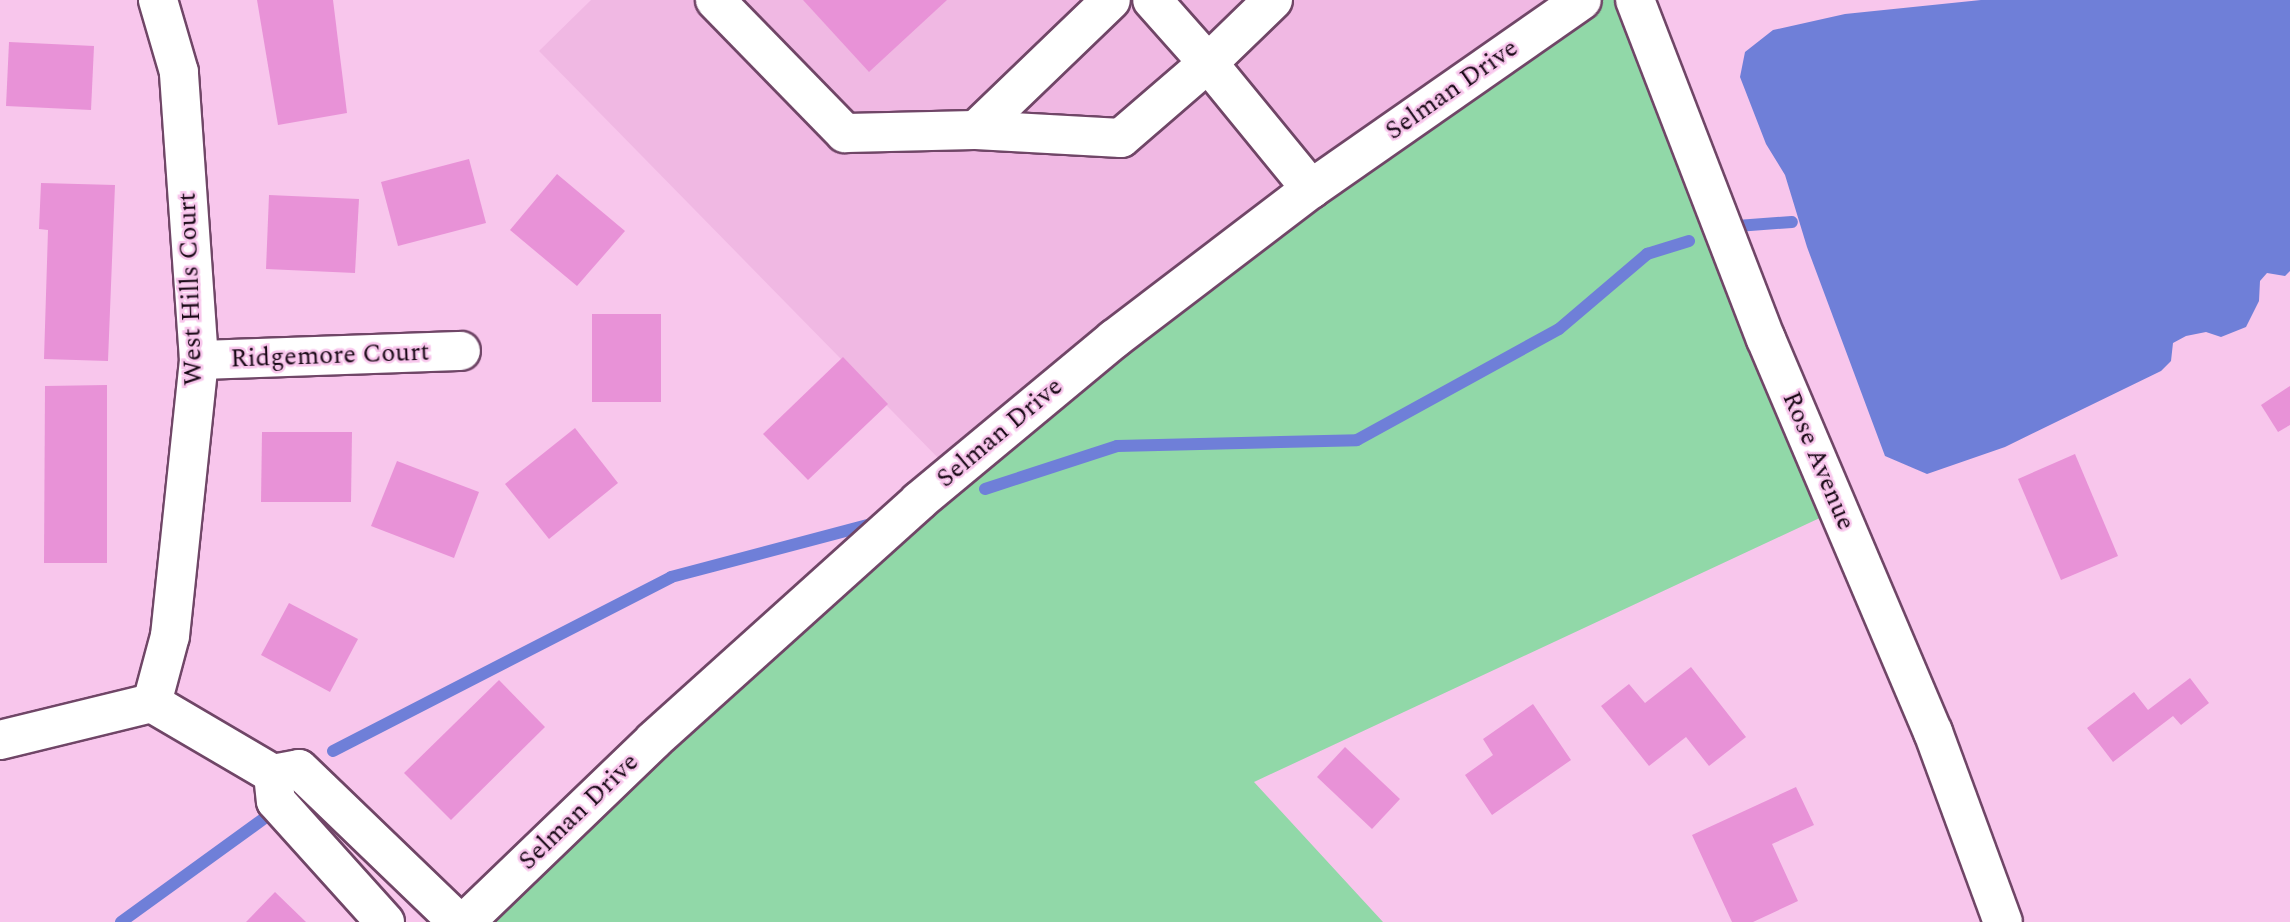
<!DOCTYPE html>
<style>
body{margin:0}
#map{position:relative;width:2290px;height:922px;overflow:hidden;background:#f8c6ec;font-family:Spectral,serif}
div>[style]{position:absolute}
.built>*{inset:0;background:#f0b8e3}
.green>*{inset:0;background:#91d8a8}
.water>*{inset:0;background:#6f7fd8}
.stream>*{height:12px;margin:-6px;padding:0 6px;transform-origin:6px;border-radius:6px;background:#6f7fd8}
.building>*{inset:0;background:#e892d7}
.roads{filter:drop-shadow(2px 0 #704667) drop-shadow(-2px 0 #704667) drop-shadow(0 2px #704667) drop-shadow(0 -2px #704667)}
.minor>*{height:38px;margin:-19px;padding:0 19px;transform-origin:19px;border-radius:19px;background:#fff}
span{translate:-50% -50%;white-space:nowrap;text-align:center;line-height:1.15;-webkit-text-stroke:5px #f8c6ec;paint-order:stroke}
.street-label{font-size:26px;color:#190916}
</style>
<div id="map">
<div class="built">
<i style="clip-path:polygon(591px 0,1633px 0,945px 465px,539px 51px)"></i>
</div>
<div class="green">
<i style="clip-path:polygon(1582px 0,1635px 0,1839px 509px,1254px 782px,1383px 922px,467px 922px,919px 501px)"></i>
</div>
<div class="water">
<i style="clip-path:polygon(1981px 0,2290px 0,2290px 271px,2285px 276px,2267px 273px,2260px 281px,2259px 301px,2246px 327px,2221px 337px,2206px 332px,2186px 336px,2173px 343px,2171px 361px,2161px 371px,2005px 447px,1927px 474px,1885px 456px,1807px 247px,1785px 175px,1766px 144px,1740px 77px,1745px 52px,1773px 30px,1845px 14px)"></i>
</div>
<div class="stream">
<i style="left:1737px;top:226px;width:55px;rotate:-4.2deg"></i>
<i style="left:985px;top:489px;width:139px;rotate:-18deg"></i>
<i style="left:1117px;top:446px;width:240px;rotate:-1.4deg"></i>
<i style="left:1357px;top:440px;width:230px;rotate:-28.8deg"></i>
<i style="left:1559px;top:329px;width:116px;rotate:-40.4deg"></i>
<i style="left:1647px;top:254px;width:44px;rotate:-17.2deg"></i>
<i style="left:333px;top:751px;width:380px;rotate:-27.2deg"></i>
<i style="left:671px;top:577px;width:211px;rotate:-14.8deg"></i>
<i style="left:121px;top:922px;width:183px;rotate:-35.9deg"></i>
</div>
<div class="building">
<i style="clip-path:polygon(257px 0,333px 0,347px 113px,278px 125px)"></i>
<i style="clip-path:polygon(803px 0,947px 0,869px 72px)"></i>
<i style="clip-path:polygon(9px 42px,94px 46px,91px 110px,6px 106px)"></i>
<i style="clip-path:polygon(469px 159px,486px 223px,398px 246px,381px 182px)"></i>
<i style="clip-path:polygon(557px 174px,625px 231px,577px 286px,510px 230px)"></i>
<i style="clip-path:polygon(41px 183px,115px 185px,108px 361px,44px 359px,48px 230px,39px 229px)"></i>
<i style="clip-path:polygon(269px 195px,359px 199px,355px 273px,266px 269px)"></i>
<i style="clip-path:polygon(592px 314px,661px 314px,661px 402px,592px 402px)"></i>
<i style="clip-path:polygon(843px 357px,888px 404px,808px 480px,763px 434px)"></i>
<i style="clip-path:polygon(107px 385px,107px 563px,44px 563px,45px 386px)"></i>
<i style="clip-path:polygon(2290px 386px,2290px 425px,2278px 432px,2261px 405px)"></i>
<i style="clip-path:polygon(575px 428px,618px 483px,549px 539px,505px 484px)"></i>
<i style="clip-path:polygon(262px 432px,352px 432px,351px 502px,261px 502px)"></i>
<i style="clip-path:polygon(2075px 454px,2118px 556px,2061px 580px,2018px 479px)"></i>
<i style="clip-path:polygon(397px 461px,479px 492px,454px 558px,371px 526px)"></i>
<i style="clip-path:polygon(289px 603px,358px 639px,330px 692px,261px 655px)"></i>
<i style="clip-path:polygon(1691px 667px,1746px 737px,1709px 766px,1686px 737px,1649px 766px,1601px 706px,1629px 684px,1645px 703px)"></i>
<i style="clip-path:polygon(2190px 678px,2209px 703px,2181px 725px,2173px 716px,2113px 762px,2087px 728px,2134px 692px,2148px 710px)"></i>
<i style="clip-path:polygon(499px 680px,545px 727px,451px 820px,404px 773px)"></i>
<i style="clip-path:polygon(1533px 704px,1571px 760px,1492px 815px,1465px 775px,1493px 755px,1483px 739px)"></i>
<i style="clip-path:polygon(1345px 747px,1400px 799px,1372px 829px,1317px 777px)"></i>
<i style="clip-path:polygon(1796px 787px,1814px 825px,1772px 844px,1798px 901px,1753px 922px,1732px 922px,1692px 835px)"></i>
<i style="clip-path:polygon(275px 892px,306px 922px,246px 922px)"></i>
</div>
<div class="roads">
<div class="minor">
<i style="left:715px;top:0;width:186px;rotate:45.7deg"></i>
<i style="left:845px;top:133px;width:131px;rotate:-1.3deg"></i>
<i style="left:976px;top:130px;width:187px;rotate:-43.9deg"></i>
<i style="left:1273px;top:0;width:91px;rotate:135.9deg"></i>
<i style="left:1208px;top:63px;width:163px;rotate:50.7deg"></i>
<i style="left:1635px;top:0;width:363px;rotate:68.9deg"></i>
<i style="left:1766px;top:339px;width:427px;rotate:67deg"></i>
<i style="left:1933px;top:732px;width:202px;rotate:69.8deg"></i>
<i style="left:976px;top:130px;width:145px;rotate:3.2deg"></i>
<i style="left:1121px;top:138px;width:115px;rotate:-40.8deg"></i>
<i style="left:1208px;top:63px;width:84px;rotate:-131.6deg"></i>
<i style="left:199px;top:360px;width:262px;rotate:-2deg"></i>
<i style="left:152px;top:703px;width:69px;rotate:-75deg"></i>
<i style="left:170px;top:636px;width:278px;rotate:-84deg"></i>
<i style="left:199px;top:360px;width:289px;rotate:-94deg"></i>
<i style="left:179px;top:72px;width:75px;rotate:-106.3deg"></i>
<i style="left:152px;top:703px;width:140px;rotate:30.4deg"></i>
<i style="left:273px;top:774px;width:26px;rotate:-11deg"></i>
<i style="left:299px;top:769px;width:221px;rotate:43.9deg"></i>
<i style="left:0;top:740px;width:156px;rotate:-13.7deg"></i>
<i style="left:273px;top:774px;width:27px;rotate:84deg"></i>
<i style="left:276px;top:801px;width:163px;rotate:48deg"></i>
<i style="left:465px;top:922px;width:262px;rotate:-43.9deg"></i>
<i style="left:654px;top:740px;width:357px;rotate:-42deg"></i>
<i style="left:919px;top:501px;width:254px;rotate:-39.7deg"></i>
<i style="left:1114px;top:339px;width:248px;rotate:-37.3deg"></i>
<i style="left:1311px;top:189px;width:330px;rotate:-34.9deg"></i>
</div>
</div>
<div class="street-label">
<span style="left:1452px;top:90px;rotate:-35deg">Selman Drive</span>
<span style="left:191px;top:289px;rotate:-92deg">West Hills Court</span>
<span style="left:330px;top:356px;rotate:-2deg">Ridgemore Court</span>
<span style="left:1000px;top:433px;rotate:-40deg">Selman Drive</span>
<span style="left:1818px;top:461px;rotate:67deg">Rose Avenue</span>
<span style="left:579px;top:812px;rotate:-44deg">Selman Drive</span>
</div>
</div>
